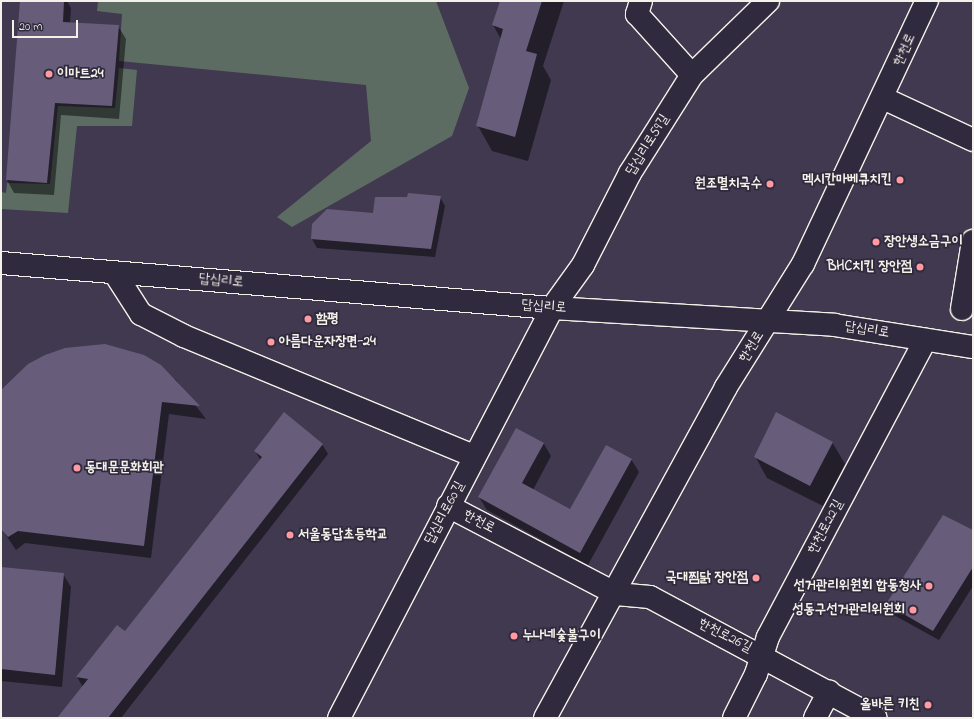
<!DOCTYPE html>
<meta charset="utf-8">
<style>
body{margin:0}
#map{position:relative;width:974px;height:719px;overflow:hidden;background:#403950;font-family:"Indie Flower","Poor Story",sans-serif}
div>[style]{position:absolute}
.green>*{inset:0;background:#5d6c62}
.shadow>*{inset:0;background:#0007}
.building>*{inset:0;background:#675d7b}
.roads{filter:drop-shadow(1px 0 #f4f1e8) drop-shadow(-1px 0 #f4f1e8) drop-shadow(0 1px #f4f1e8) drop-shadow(0 -1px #f4f1e8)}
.street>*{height:22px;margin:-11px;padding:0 11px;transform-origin:11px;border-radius:11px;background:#2f2a3d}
.secondary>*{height:22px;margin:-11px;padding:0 11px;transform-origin:11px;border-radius:11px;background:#2f2a3d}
.dots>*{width:11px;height:11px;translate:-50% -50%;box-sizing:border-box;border:2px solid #2f2a3d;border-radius:50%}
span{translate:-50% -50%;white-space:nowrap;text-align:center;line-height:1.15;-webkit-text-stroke:3.5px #2f2a3d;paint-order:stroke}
.street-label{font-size:14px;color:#f4f1e8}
.poi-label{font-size:14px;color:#f4f1e8;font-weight:700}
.left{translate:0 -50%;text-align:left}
.right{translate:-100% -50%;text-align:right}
.frame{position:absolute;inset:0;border:2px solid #f4f1e8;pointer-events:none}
.scale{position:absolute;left:12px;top:20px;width:66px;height:18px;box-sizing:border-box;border:2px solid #f4f1e8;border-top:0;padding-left:5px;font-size:12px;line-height:14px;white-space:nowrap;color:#f4f1e8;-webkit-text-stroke:3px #2f2a3d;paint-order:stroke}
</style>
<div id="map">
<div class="green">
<i style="clip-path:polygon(98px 1px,436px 1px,469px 88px,452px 136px,292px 227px,277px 217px,371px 141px,366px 85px,119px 61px,122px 14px,97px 11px)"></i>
<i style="clip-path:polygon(119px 68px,137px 70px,132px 126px,77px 126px,68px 213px,1px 209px,1px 192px,6px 193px,7px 183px,50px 184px,58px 106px,115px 108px)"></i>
</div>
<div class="shadow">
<i style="clip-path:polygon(21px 1px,67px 1px,71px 8px,70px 23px,118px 26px,126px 39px,119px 119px,61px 115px,54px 195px,14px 193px,7px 180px)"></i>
<i style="clip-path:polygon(501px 1px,564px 1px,543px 66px,551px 80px,528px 161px,492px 151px,478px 126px,501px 39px,493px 25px)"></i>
<i style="clip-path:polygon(440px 197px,445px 206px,435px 257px,317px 248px,312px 239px,313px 224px,374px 214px)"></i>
<i style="clip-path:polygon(143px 356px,176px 380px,206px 419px,169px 414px,151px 558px,25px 543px,16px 550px,1px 528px,1px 394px,28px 365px)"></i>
<i style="clip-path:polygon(516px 429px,544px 444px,551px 456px,533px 490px,571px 511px,631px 459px,639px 472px,588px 565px,487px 510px,479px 497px)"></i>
<i style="clip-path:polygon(832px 442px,845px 464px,823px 506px,767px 478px,755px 456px)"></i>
<i style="clip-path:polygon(322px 444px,328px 454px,121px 718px,67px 718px,83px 687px,77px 677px,118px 626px,126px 632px,261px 461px,255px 451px)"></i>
<i style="clip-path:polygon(943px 516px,973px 532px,973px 586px,939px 640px,892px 614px,887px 604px)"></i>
<i style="clip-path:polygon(1px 568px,63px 574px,71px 587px,62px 687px,1px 681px)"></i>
</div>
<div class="building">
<i style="clip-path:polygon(20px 1px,64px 1px,63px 22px,119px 25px,112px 106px,55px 103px,47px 183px,6px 180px)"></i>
<i style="clip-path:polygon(500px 1px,542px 1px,526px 51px,537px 54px,515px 137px,476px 126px,503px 29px,492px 25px)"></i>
<i style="clip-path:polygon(408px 193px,441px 196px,431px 249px,311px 239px,312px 224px,327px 209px,373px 213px,375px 197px,407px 197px)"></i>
<i style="clip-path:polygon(105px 344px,144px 355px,161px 365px,200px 406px,162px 402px,144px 546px,18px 531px,8px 537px,1px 529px,1px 390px,28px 364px,45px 355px,65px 348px)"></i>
<i style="clip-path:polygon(284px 412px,323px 444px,108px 718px,57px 718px,88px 679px,76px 677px,117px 625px,125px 631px,262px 457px,254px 451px)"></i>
<i style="clip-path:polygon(776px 412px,833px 442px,810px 486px,754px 457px)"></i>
<i style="clip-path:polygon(516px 428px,544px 443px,522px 483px,570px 509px,606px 445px,632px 459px,580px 553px,478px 497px)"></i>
<i style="clip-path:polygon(943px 515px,973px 530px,973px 567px,933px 631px,886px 604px)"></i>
<i style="clip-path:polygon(1px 567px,64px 573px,55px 675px,1px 669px)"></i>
</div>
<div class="roads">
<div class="street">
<i style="left:641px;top:1px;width:14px;rotate:107deg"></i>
<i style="left:637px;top:14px;width:82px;rotate:48deg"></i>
<i style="left:883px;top:98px;width:99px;rotate:25deg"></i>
<i style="left:114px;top:272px;width:50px;rotate:57.3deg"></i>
<i style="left:141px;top:314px;width:48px;rotate:27.1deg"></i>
<i style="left:184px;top:336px;width:314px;rotate:22.5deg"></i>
<i style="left:962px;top:309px;width:69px;rotate:-80.8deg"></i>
<i style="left:448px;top:506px;width:190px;rotate:27.6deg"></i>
<i style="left:616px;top:594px;width:34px;rotate:5deg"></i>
<i style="left:650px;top:597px;width:256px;rotate:28.2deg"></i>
<i style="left:339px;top:718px;width:462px;rotate:-62.5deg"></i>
<i style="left:552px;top:308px;width:53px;rotate:-54.2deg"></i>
<i style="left:583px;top:265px;width:103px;rotate:-62.9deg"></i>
<i style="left:630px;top:173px;width:116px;rotate:-57.7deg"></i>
<i style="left:692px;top:75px;width:106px;rotate:-44.2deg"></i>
<i style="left:734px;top:718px;width:49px;rotate:-63.4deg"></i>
<i style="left:756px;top:674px;width:39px;rotate:-72deg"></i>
<i style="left:768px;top:637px;width:336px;rotate:-62.1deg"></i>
<i style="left:815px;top:718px;width:30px;rotate:-62deg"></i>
</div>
<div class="secondary">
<i style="left:1px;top:263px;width:553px;rotate:4.67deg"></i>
<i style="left:552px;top:308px;width:283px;rotate:3.4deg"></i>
<i style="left:834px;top:325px;width:141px;rotate:9deg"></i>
<i style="left:545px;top:718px;width:377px;rotate:-61.3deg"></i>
<i style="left:726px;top:387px;width:145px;rotate:-58deg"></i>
<i style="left:803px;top:264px;width:291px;rotate:-64.8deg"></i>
</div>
</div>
<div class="dots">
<i style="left:49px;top:74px;background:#ff9aa2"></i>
<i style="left:900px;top:180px;background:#ff9aa2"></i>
<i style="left:770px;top:184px;background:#ff9aa2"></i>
<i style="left:876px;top:242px;background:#ff9aa2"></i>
<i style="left:920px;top:267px;background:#ff9aa2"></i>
<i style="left:308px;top:319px;background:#ff9aa2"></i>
<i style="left:271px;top:342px;background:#ff9aa2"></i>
<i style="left:77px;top:468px;background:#ff9aa2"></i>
<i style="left:290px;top:535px;background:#ff9aa2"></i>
<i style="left:756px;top:578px;background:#ff9aa2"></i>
<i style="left:929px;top:586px;background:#ff9aa2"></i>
<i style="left:913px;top:610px;background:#ff9aa2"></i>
<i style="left:514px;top:636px;background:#ff9aa2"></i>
<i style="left:928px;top:705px;background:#ff9aa2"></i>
</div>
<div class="street-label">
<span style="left:905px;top:50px;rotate:-66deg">한천로</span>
<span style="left:648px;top:145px;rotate:-58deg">답십리로59길</span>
<span style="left:221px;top:281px;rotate:5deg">답십리로</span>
<span style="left:544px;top:307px;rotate:4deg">답십리로</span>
<span style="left:867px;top:330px;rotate:9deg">답십리로</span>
<span style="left:752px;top:347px;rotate:-58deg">한천로</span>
<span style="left:445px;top:513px;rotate:-62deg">답십리로60길</span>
<span style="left:479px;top:522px;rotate:28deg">한천로</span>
<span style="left:826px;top:527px;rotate:-62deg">한천로22길</span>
<span style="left:725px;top:636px;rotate:27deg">한천로26길</span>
</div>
<div class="poi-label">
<span class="left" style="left:57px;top:74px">이마트24</span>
<span class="right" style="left:892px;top:180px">멕시칸마베큐치킨</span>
<span class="right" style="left:762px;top:184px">원조멸치국수</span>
<span class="left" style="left:884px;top:242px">장안생소금구이</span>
<span class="right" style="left:912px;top:267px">BHC치킨 장안점</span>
<span class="left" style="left:316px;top:319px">함평</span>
<span class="left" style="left:279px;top:342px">아름다운자장면-24</span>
<span class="left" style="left:85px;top:468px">동대문문화회관</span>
<span class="left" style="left:298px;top:535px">서울동답초등학교</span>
<span class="right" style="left:748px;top:578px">국대찜닭 장안점</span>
<span class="right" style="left:921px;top:586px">선거관리위원회 합동청사</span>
<span class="right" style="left:905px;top:610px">성동구선거관리위원회</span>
<span class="left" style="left:522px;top:636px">누나네숯불구이</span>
<span class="right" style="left:920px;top:705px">올바른 키친</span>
</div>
<div class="frame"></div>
<div class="scale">20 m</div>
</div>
